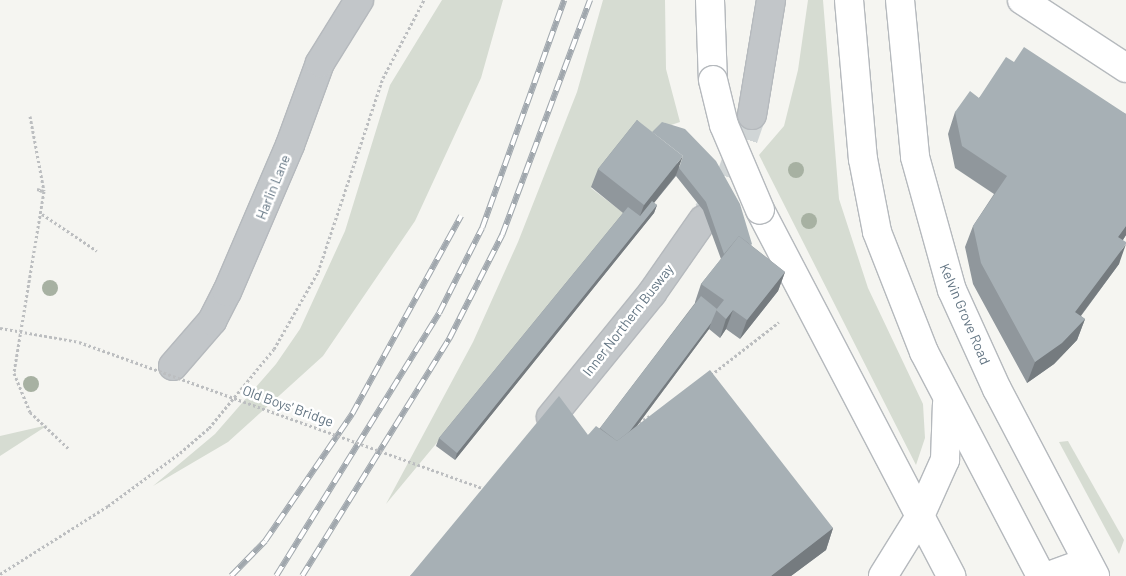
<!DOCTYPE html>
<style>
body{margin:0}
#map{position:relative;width:1126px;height:576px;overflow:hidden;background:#f5f5f1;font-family:Barlow,sans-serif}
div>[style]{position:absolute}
.green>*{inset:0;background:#d6dcd2}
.minor-tunnel>*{height:28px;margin-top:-14px;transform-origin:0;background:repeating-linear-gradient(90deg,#d0d5d6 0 28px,transparent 0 42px)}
.path>*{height:3px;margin-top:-1.5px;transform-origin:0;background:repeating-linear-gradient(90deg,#bcbec0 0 2.5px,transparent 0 5px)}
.roads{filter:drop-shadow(1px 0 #b5b9bd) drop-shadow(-1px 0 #b5b9bd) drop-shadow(0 1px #b5b9bd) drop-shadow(0 -1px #b5b9bd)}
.minor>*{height:28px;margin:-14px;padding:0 14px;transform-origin:14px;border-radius:14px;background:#c2c6c9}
.major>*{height:28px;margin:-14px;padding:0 14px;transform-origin:14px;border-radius:14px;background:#fff}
.highway>*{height:28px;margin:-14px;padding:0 14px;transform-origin:14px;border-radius:14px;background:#fff}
.rail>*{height:5.5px;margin-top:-2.75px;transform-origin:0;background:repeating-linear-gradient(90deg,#fff 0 11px,#a0a7ad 0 22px);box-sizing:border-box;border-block:1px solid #a0a7ad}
.path-bridge>*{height:3px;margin-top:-1.5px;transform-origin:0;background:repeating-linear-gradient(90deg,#bcbec0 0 2.5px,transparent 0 5px)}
.bridges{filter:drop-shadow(1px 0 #b5b9bd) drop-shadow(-1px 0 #b5b9bd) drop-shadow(0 1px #b5b9bd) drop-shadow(0 -1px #b5b9bd)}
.major-bridge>*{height:28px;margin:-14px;padding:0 14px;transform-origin:14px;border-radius:14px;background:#fff}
.trees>*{width:16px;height:16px;margin:-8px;border-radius:50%;background:#a7b1a2}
.wall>*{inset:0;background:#90979c}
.shaded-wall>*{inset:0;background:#757b7f}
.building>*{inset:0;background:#a7b0b5}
span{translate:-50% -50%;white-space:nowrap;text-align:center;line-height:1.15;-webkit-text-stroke:5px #fff;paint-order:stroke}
.street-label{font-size:14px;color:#637583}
</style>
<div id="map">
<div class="green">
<i style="clip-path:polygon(442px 0,503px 0,481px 78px,415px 221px,323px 356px,228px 442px,153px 486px,215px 434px,276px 364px,300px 329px,345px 231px,390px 85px)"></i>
<i style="clip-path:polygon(603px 0,665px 0,666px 69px,680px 122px,659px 129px,591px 188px,626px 215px,386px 504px,473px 342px,518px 242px,577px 92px)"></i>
<i style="clip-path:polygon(808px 0,823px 0,839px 199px,868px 288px,923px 404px,925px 438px,916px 465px,759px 155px,784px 126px,798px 70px)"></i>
<i style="clip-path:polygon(48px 425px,0 456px,0 436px)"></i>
<i style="clip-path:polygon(1068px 441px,1124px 540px,1119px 554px,1059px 442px)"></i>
</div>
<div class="minor-tunnel">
<i style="left:707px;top:213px;width:42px;rotate:-56.7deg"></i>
<i style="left:730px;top:178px;width:67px;rotate:-70.8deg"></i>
</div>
<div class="path">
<i style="left:30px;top:116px;width:76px;rotate:79.4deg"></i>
<i style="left:44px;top:191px;width:184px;rotate:99.4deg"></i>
<i style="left:14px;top:373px;width:42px;rotate:67.7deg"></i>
<i style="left:30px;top:412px;width:54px;rotate:43.5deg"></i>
<i style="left:42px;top:191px;width:5px;rotate:-158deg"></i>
<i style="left:37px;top:189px;width:7px;rotate:16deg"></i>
<i style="left:42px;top:214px;width:66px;rotate:33.9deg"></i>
<i style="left:0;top:328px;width:80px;rotate:10deg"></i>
<i style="left:711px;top:375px;width:86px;rotate:-37.9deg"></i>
<i style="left:0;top:574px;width:128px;rotate:-32.2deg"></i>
<i style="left:108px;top:506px;width:89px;rotate:-36.4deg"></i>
<i style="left:180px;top:453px;width:38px;rotate:-41deg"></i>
<i style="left:209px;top:428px;width:102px;rotate:-50.6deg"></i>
<i style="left:274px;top:349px;width:89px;rotate:-60.3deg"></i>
<i style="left:318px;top:272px;width:205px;rotate:-71.5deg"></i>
<i style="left:383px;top:78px;width:88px;rotate:-62.3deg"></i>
</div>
<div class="roads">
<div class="minor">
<i style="left:752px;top:115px;width:117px;rotate:-80.6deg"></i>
<i style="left:173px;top:366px;width:60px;rotate:-49.1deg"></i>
<i style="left:212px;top:321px;width:33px;rotate:-63deg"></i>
<i style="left:227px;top:292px;width:160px;rotate:-66.8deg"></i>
<i style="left:290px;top:145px;width:87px;rotate:-69.9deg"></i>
<i style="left:320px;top:63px;width:74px;rotate:-58.2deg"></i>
<i style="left:551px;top:417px;width:160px;rotate:-50.8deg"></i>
<i style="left:652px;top:293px;width:89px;rotate:-55.1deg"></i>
</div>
<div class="major">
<i style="left:710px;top:0;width:80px;rotate:87.9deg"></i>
<i style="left:849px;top:0;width:160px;rotate:85deg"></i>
<i style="left:863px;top:159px;width:74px;rotate:79.1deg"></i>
<i style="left:877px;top:232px;width:129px;rotate:68.6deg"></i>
<i style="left:924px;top:352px;width:253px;rotate:62.4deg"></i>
<i style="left:900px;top:0;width:158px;rotate:84.5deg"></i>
<i style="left:915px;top:157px;width:138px;rotate:74.5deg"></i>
<i style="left:952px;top:290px;width:109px;rotate:65.6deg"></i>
<i style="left:997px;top:389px;width:211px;rotate:62.3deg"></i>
<i style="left:1022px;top:0;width:124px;rotate:33.2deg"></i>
<i style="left:760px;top:210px;width:413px;rotate:62.4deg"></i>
<i style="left:919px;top:518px;width:64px;rotate:-65.9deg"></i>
<i style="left:945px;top:460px;width:56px;rotate:-88deg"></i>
<i style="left:1049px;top:576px;width:40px;rotate:-20.2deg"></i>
</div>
<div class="highway">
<i style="left:883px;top:576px;width:68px;rotate:-58.2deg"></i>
</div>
</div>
<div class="rail">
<i style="left:231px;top:576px;width:49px;rotate:-45.8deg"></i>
<i style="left:265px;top:541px;width:154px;rotate:-55.6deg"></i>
<i style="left:352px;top:414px;width:226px;rotate:-61.2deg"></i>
<i style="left:276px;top:576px;width:309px;rotate:-58.2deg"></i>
<i style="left:439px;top:313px;width:95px;rotate:-63.2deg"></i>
<i style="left:482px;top:228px;width:242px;rotate:-70.2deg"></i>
<i style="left:302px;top:576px;width:279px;rotate:-58.2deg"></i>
<i style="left:449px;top:339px;width:117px;rotate:-63deg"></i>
<i style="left:502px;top:235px;width:251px;rotate:-69.5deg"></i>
</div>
<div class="path-bridge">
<i style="left:79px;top:342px;width:432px;rotate:19.9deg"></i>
<i style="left:635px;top:425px;width:19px;rotate:-32deg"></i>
</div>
<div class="bridges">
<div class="major-bridge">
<i style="left:713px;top:80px;width:46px;rotate:76.3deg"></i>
<i style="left:724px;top:125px;width:92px;rotate:67deg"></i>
</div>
</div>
<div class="trees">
<i style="left:796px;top:170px"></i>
<i style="left:809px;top:221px"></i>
<i style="left:50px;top:288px"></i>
<i style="left:31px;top:384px"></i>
</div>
<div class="wall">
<i style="clip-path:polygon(1014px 62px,1126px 114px,1126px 235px,1123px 240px,1119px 264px,1081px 316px,1085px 319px,1077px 340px,1054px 364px,1027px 383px,973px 284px,965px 247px,973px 226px,994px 194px,955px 168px,948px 134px,955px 112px,979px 98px)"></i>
<i style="clip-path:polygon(637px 120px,752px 246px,785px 272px,778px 291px,740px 339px,726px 329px,720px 338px,709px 329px,637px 426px,833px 528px,826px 550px,791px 576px,410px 576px,588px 435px,600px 428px,695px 303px,695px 302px,701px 284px,721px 259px,703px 210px,676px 176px,654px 203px,657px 205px,654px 213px,455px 460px,436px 446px,439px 438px,623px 213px,591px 187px,598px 169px)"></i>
</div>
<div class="shaded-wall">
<i style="clip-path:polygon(683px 156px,676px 175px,637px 224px,644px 205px)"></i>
<i style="clip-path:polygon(657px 205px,654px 213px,455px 460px,457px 453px)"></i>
<i style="clip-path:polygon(1126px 226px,1126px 235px,1111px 258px,1118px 237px)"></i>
<i style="clip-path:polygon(1126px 244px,1119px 264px,1067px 334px,1075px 312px)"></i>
<i style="clip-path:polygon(785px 272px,778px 291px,740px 339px,747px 320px)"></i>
<i style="clip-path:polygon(733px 310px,726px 329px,720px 338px,726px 319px)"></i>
<i style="clip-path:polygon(1085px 319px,1077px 340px,1054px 364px,1027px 383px,1035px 362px)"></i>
<i style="clip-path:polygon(711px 323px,709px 329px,610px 462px,612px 454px)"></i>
<i style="clip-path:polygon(833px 528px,826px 550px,791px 576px,771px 576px)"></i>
</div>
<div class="building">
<i style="clip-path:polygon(1024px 47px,1126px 114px,1126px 226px,1118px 237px,1126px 242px,1126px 244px,1075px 312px,1085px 319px,1062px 343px,1035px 362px,981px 263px,973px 226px,1007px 176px,962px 146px,955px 112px,970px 91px,979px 98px,1006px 57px,1014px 62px)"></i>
<i style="clip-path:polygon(637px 120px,683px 156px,644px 205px,598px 169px)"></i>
<i style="clip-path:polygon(662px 122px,685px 129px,716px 161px,740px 204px,752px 244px,751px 245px,739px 236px,724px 254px,706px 202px,679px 168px,683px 156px,652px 132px)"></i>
<i style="clip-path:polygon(652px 201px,657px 205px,457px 453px,439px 438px,628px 207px,640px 216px)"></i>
<i style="clip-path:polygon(739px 236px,785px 272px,747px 320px,733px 310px,726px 319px,716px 310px,724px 300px,701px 284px)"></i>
<i style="clip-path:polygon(701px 296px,717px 309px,711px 323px,630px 431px,617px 441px,600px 428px)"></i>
<i style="clip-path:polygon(710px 370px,833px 528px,771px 576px,410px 576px,559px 396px,588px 435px,596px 426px,617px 441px)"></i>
</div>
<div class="street-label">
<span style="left:273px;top:187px;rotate:-68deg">Harlin Lane</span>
<span style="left:965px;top:314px;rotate:67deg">Kelvin Grove Road</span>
<span style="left:628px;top:320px;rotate:-52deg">Inner Northern Busway</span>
<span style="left:288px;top:406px;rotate:20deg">Old Boys' Bridge</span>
</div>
</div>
